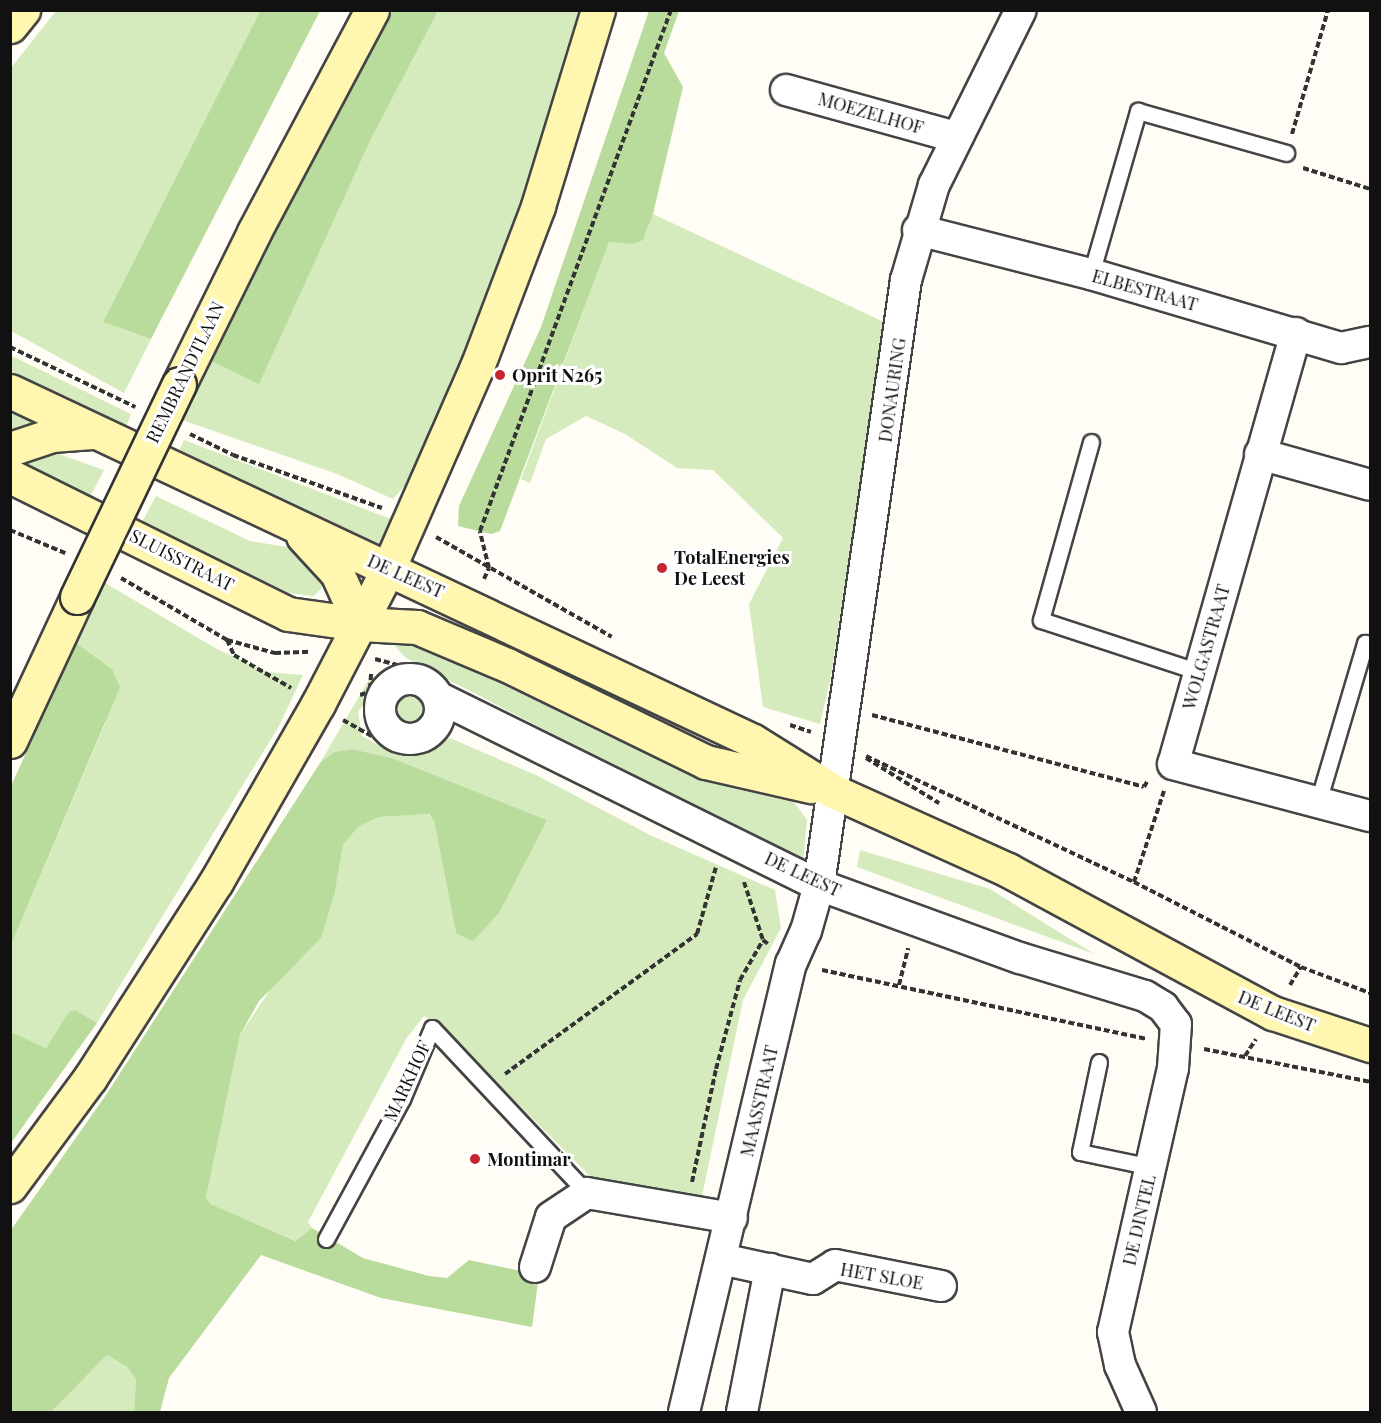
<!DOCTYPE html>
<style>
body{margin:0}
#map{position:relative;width:1381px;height:1423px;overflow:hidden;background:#fffdf5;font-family:"Playfair Display",serif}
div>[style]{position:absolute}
.green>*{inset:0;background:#d5ebbd}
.round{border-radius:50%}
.forest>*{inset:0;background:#b9dc9c}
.path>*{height:4px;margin-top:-2px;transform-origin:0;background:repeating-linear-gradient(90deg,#333 0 6px,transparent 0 9px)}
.roads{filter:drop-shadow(2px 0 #444) drop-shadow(-2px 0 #444) drop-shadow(0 2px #444) drop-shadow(0 -2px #444)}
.lane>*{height:15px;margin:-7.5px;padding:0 7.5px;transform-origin:7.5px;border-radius:7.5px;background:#fff}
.street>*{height:30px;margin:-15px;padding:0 15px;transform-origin:15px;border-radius:15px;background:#fff}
.street>.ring{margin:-15px;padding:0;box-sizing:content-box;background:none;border:30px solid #fff;border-radius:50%}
.secondary>*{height:33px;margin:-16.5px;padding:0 16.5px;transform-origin:16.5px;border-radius:16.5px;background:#fff6b0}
.bridges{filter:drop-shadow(2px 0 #333) drop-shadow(-2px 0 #333) drop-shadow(0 2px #333) drop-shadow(0 -2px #333)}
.secondary-bridge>*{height:33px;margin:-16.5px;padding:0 16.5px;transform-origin:16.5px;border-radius:16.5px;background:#fff6b0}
.dots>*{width:16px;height:16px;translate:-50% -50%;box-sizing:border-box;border:3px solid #fff;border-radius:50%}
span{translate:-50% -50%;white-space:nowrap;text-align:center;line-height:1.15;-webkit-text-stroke:6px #fff;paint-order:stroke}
.street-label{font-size:18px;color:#111}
.poi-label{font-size:18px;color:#111;font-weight:700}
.left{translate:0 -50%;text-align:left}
.frame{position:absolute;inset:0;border:12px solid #111;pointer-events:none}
</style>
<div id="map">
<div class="green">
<i style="clip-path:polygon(56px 11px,260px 11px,103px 322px,151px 339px,124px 393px,11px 331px,10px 69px)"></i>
<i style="clip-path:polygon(438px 11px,584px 11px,527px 187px,463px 361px,415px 474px,393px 499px,337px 474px,182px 420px,211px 361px,259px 383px,371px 139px)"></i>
<i style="clip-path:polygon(653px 214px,884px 322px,831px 676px,820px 724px,763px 707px,749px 604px,783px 538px,713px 470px,677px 468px,625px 434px,586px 416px,546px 439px,530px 483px,521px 479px,609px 241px,643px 240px)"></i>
<i style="clip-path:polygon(10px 355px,131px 414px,125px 429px,11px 373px)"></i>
<i style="clip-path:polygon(11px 409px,43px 425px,11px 432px)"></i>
<i style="clip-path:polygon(184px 440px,396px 521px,382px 552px,177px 455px)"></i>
<i style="clip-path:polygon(50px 451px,104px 470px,90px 497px,15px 460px)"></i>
<i style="clip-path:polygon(156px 496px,250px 541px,300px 549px,325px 579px,321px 589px,313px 596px,289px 593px,142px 522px)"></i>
<i style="clip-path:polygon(105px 583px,217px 649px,268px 672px,303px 675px,279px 726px,97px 1023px,75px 1010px,46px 1048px,11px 1032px,11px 945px,105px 724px,112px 669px,76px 643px)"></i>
<i style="clip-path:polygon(391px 642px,425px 644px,603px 734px,673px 762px,794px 802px,807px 820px,803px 863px,406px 658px)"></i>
<i style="clip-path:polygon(371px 676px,399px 681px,374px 692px,358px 712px,362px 736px,390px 752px,421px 755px,450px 738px,538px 776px,650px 835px,775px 890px,781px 928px,743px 1000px,701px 1201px,598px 1184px,440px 1026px,424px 1016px,406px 1039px,308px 1222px,312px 1228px,303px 1239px,297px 1241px,209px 1204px,206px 1198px,240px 1035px,335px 892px,343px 845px,358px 827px,379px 817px,428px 814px,434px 821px,456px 933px,547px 820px,392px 758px,352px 749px,334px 752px,320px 763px)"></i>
<i class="round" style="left:390px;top:691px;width:36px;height:36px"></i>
<i style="clip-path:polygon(860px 850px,990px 889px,1094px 954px,857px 867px)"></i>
<i style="clip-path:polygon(107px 1355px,127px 1367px,136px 1379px,134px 1412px,51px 1412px)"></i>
</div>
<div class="forest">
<i style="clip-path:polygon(260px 11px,320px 11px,151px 339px,103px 322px)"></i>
<i style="clip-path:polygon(393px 11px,438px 11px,371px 139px,259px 384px,211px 361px,256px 267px)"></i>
<i style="clip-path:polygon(649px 11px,679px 11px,664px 53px,683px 87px,653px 214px,643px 240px,632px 244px,609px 242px,500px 531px,491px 534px,458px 526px,459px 506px,541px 327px)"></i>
<i style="clip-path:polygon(76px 643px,112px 669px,120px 687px,11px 945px,11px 786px)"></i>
<i style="clip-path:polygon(352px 749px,392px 758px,547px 820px,499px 913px,473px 941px,456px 933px,434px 821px,429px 814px,379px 817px,358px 827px,343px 845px,335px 892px,321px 938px,259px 1001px,240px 1035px,206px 1198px,210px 1204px,296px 1241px,312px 1228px,363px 1258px,429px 1276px,447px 1278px,469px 1260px,539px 1275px,532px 1327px,381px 1298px,261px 1255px,169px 1378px,160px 1412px,134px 1412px,136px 1379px,127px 1367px,107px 1355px,51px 1412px,11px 1412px,11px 1230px,106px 1095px,320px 763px,334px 752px)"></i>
<i style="clip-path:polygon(75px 1010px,97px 1023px,11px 1143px,11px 1032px,46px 1048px,69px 1012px)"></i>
</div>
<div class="path">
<i style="left:1292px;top:134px;width:129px;rotate:-73.8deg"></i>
<i style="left:1303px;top:168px;width:70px;rotate:17.4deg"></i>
<i style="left:10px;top:347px;width:139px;rotate:25.6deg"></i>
<i style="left:190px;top:434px;width:48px;rotate:26deg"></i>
<i style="left:233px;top:455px;width:158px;rotate:19.6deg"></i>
<i style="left:10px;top:530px;width:60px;rotate:22.7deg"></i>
<i style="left:436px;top:537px;width:202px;rotate:29.6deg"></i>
<i style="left:121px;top:578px;width:123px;rotate:30.3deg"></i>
<i style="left:227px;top:640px;width:50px;rotate:15.2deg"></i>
<i style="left:275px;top:653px;width:36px;rotate:-2deg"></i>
<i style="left:484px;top:579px;width:12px;rotate:-66deg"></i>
<i style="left:489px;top:568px;width:38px;rotate:-104deg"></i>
<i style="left:480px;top:531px;width:555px;rotate:-69.87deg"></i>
<i style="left:227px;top:640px;width:17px;rotate:65deg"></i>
<i style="left:234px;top:655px;width:66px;rotate:30.1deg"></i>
<i style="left:375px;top:659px;width:27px;rotate:15deg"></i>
<i style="left:401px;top:666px;width:20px;rotate:37deg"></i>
<i style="left:370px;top:689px;width:16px;rotate:-86deg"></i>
<i style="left:360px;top:695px;width:33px;rotate:-18deg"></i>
<i style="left:872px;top:715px;width:281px;rotate:14.8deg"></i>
<i style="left:1144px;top:787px;width:8px;rotate:-60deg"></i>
<i style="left:343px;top:720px;width:41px;rotate:29.1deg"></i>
<i style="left:379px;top:740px;width:15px;rotate:-23deg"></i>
<i style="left:790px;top:725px;width:22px;rotate:18deg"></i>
<i style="left:866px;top:756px;width:296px;rotate:25.2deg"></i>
<i style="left:1134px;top:882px;width:187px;rotate:27deg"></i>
<i style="left:1301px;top:967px;width:74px;rotate:20.6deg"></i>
<i style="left:866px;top:758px;width:86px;rotate:31.7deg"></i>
<i style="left:744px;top:882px;width:61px;rotate:71.9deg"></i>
<i style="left:763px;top:940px;width:6px;rotate:39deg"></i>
<i style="left:1134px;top:882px;width:96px;rotate:-71.8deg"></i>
<i style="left:822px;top:970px;width:331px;rotate:12deg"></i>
<i style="left:899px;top:985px;width:38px;rotate:-76deg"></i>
<i style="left:1290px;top:985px;width:21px;rotate:-59deg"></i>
<i style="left:1204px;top:1049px;width:169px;rotate:11.2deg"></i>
<i style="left:1245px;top:1056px;width:20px;rotate:-57deg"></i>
<i style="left:505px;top:1074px;width:238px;rotate:-36.1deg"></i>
<i style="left:697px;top:934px;width:70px;rotate:-74.2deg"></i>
<i style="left:692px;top:1182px;width:116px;rotate:-78deg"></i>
<i style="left:716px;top:1069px;width:92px;rotate:-74.9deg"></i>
<i style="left:740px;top:980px;width:46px;rotate:-60.1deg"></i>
</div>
<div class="roads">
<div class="lane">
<i style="left:1091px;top:274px;width:170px;rotate:-73.9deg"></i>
<i style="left:1138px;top:111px;width:154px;rotate:15.8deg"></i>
<i style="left:1091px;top:442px;width:185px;rotate:105.7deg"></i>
<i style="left:1041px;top:620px;width:166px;rotate:18.2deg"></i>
<i style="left:1318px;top:802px;width:166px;rotate:-73.5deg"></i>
<i style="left:1365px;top:643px;width:5px;rotate:22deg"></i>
<i style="left:1099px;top:1062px;width:92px;rotate:101.9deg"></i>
<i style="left:1080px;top:1152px;width:74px;rotate:11.8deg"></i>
<i style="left:326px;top:1239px;width:159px;rotate:-61.5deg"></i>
<i style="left:402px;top:1099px;width:77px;rotate:-67.1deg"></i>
<i style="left:432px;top:1028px;width:226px;rotate:46.8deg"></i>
</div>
<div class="street">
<i style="left:786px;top:90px;width:175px;rotate:15.5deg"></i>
<i style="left:918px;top:230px;width:179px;rotate:14.3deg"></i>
<i style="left:1091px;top:274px;width:261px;rotate:16.5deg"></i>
<i style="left:1341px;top:348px;width:30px;rotate:-12deg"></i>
<i style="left:1296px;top:333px;width:448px;rotate:105.9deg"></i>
<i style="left:1173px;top:764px;width:204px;rotate:14.8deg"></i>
<i style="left:1260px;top:454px;width:114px;rotate:15.7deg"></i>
<i class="ring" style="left:380px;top:679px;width:30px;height:30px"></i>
<i style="left:438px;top:697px;width:425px;rotate:26.3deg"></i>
<i style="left:819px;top:885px;width:214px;rotate:20deg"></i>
<i style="left:1020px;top:958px;width:131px;rotate:16.9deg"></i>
<i style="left:1145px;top:996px;width:21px;rotate:31deg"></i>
<i style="left:1163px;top:1007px;width:21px;rotate:53deg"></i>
<i style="left:1176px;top:1024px;width:44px;rotate:93.9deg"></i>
<i style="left:1173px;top:1068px;width:271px;rotate:102.8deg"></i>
<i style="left:1113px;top:1332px;width:34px;rotate:78deg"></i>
<i style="left:1120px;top:1365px;width:51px;rotate:65.9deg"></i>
<i style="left:721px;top:1259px;width:94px;rotate:12.3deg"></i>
<i style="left:813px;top:1279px;width:26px;rotate:-32deg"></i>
<i style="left:835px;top:1265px;width:108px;rotate:11.2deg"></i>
<i style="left:535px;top:1267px;width:52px;rotate:-72.3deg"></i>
<i style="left:551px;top:1217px;width:43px;rotate:-33.7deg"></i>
<i style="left:587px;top:1193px;width:147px;rotate:9.8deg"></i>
<i style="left:684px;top:1412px;width:461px;rotate:-76.6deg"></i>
<i style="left:791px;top:964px;width:36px;rotate:-66deg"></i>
<i style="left:806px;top:931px;width:48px;rotate:-74.2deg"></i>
<i style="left:819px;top:885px;width:611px;rotate:-81.82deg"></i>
<i style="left:906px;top:280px;width:99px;rotate:-73.6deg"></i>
<i style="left:934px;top:185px;width:195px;rotate:-63.6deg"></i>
<i style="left:742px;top:1412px;width:146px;rotate:-78.9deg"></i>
</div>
<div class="secondary">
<i style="left:10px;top:26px;width:21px;rotate:-51deg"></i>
<i style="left:179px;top:384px;width:169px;rotate:-63.7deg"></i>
<i style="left:254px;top:232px;width:251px;rotate:-62deg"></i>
<i style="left:10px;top:391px;width:821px;rotate:25.22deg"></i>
<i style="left:753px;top:741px;width:94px;rotate:32deg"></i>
<i style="left:833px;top:791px;width:192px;rotate:24.3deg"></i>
<i style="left:1008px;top:870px;width:301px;rotate:28.4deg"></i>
<i style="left:1273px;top:1013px;width:102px;rotate:18.3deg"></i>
<i style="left:10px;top:449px;width:44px;rotate:-18.4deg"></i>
<i style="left:52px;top:435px;width:40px;rotate:-4.3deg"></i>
<i style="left:10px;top:476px;width:310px;rotate:26.4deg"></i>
<i style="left:288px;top:614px;width:73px;rotate:7.9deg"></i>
<i style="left:360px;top:624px;width:57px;rotate:3deg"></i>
<i style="left:417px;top:627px;width:98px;rotate:22.9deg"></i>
<i style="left:507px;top:665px;width:221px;rotate:26deg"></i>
<i style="left:706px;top:762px;width:108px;rotate:12.9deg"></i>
<i style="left:303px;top:536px;width:50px;rotate:47.4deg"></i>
<i style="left:337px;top:573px;width:56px;rotate:65.7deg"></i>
<i style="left:10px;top:741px;width:159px;rotate:-65deg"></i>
<i style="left:10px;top:1186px;width:134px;rotate:-53.5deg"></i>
<i style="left:90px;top:1078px;width:233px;rotate:-57.3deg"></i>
<i style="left:216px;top:882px;width:205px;rotate:-60.2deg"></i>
<i style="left:318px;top:704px;width:154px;rotate:-62.6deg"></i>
<i style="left:389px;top:567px;width:219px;rotate:-66.3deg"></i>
<i style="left:477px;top:367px;width:172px;rotate:-69.2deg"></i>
<i style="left:538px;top:206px;width:205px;rotate:-73deg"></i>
</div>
</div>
<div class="bridges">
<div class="secondary-bridge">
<i style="left:77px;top:597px;width:236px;rotate:-64.4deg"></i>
</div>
</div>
<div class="dots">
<i style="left:500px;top:375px;background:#c4262e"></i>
<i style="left:662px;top:568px;background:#c4262e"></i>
<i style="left:475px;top:1159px;background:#c4262e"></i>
</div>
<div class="street-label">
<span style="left:871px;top:113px;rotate:16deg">MOEZELHOF</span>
<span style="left:1145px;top:290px;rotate:16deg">ELBESTRAAT</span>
<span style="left:185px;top:372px;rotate:-64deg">REMBRANDTLAAN</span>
<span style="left:892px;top:390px;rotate:-82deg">DONAURING</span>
<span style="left:182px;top:560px;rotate:27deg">SLUISSTRAAT</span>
<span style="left:406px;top:576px;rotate:24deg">DE LEEST</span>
<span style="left:1206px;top:647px;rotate:-74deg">WOLGASTRAAT</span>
<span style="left:803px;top:874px;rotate:25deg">DE LEEST</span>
<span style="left:1277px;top:1011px;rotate:22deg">DE LEEST</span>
<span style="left:407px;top:1081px;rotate:-65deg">MARKHOF</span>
<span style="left:759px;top:1101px;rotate:-77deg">MAASSTRAAT</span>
<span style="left:1139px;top:1220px;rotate:-77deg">DE DINTEL</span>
<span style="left:882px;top:1276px;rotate:10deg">HET SLOE</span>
</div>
<div class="poi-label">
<span class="left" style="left:512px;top:375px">Oprit N265</span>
<span class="left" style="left:674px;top:568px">TotalEnergies<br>De Leest</span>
<span class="left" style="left:487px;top:1159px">Montimar</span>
</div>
<div class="frame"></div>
</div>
